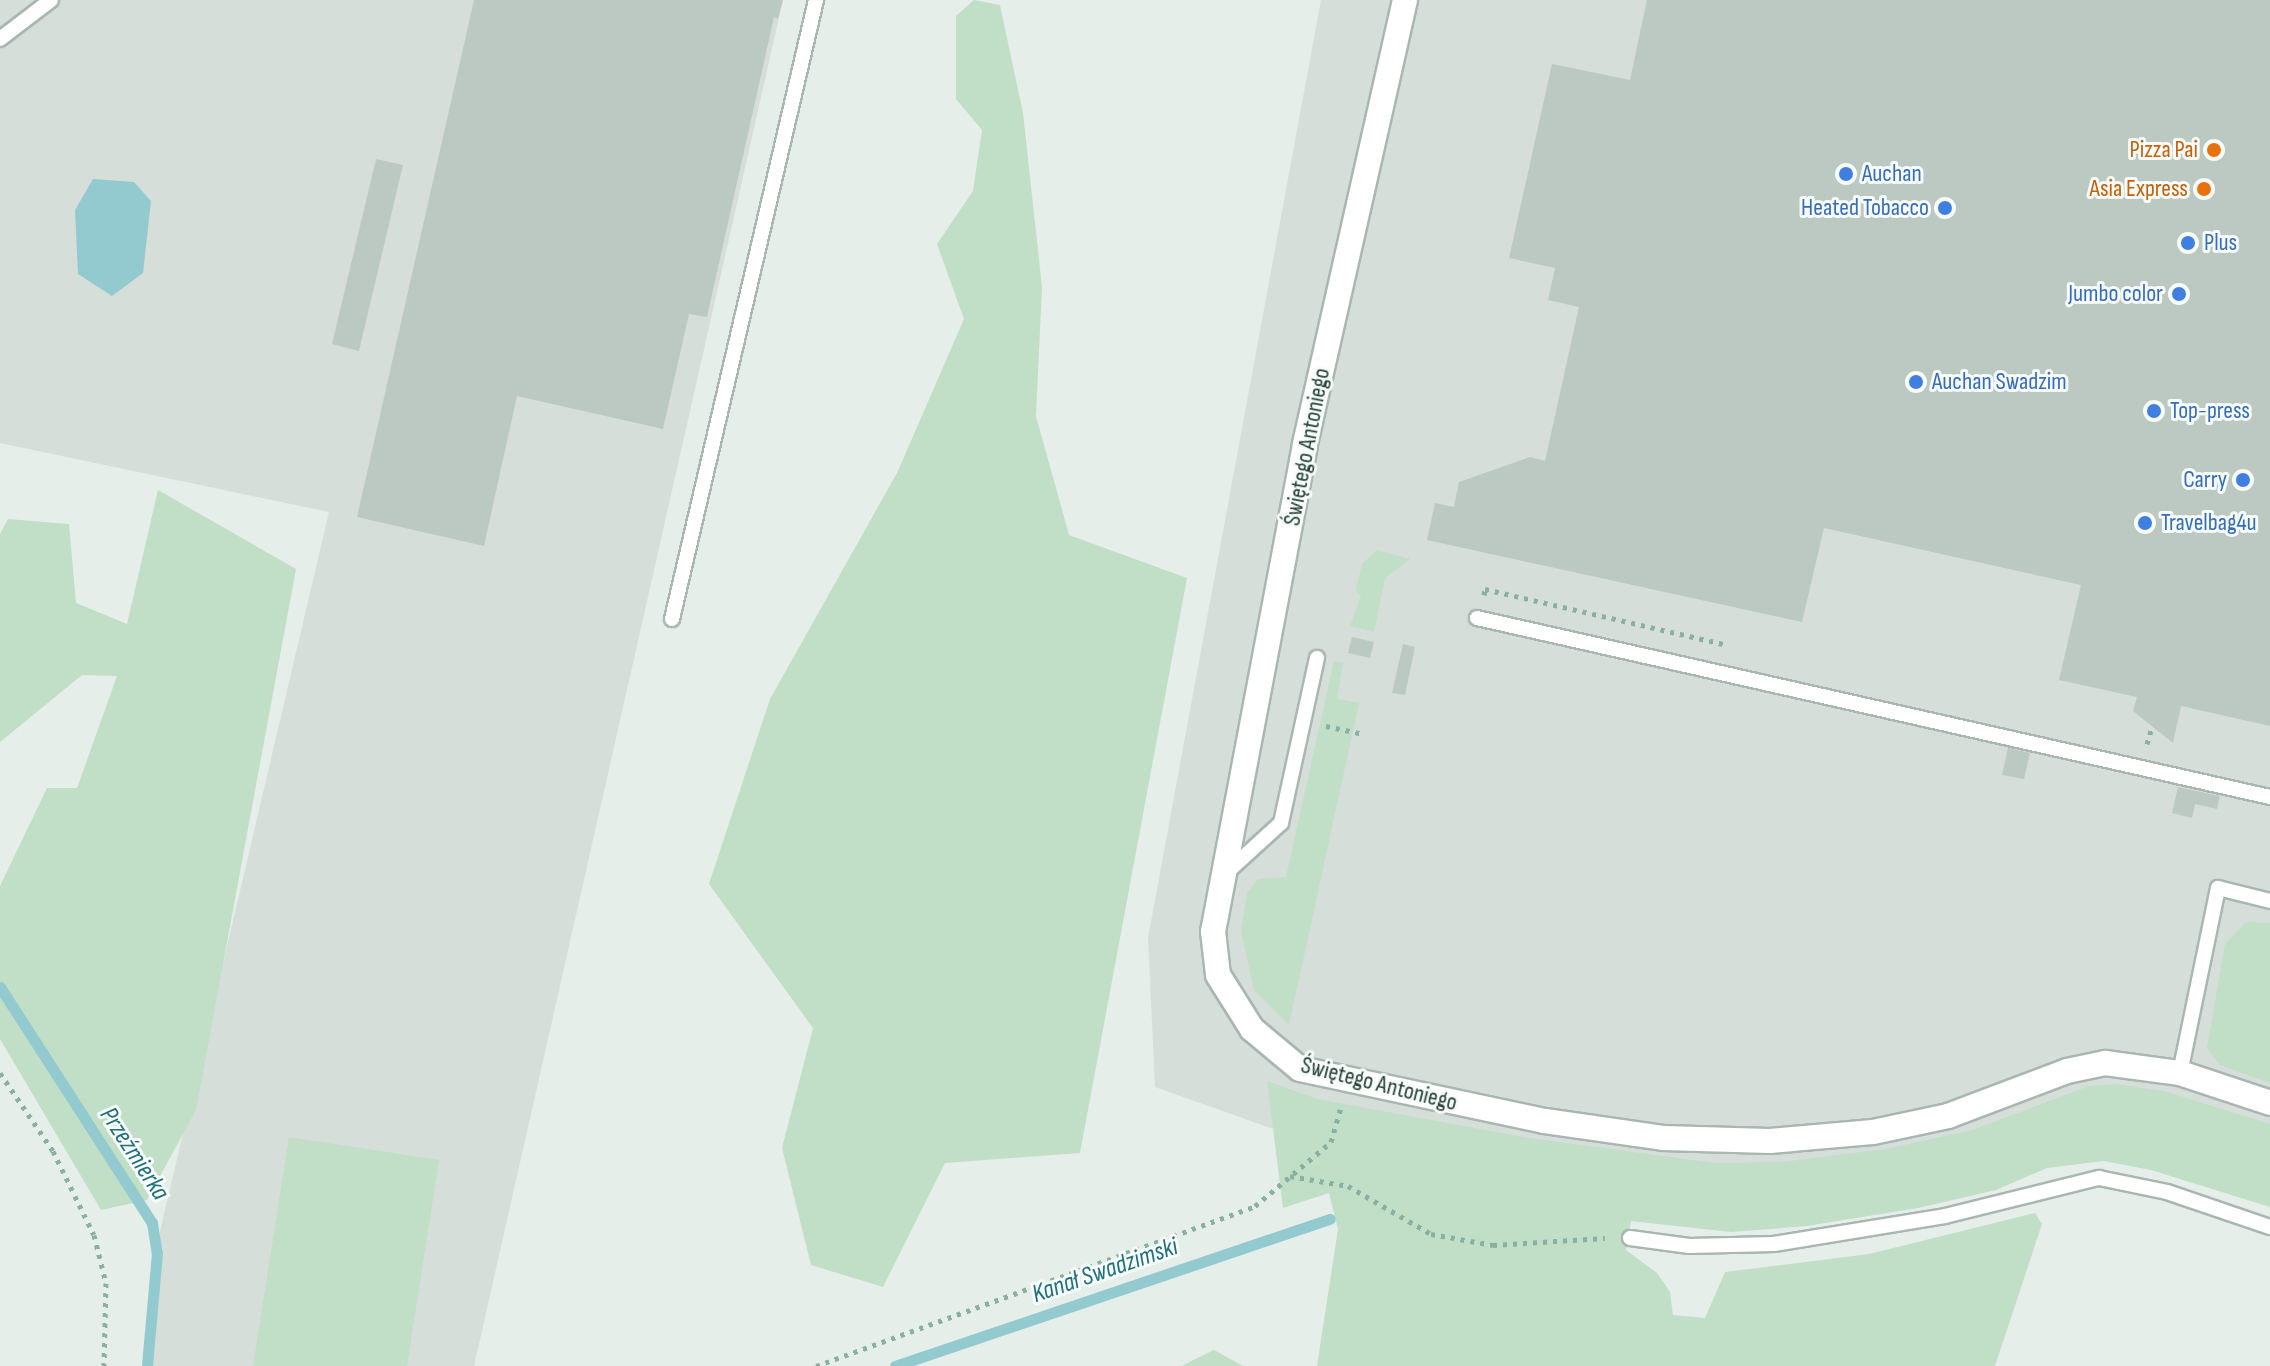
<!DOCTYPE html>
<meta charset="utf-8">
<style>
body{margin:0}
#map{position:relative;width:2270px;height:1366px;overflow:hidden;background:#e6eeea;font-family:"Sofia Sans Condensed",sans-serif}
div>[style]{position:absolute}
.built>*{inset:0;background:#d5ded9}
.green>*{inset:0;background:#c1dec7}
.water>*{inset:0;background:#92cad0}
.stream>*{height:11px;margin:-5.5px;padding:0 5.5px;transform-origin:5.5px;border-radius:5.5px;background:#92cad0}
.building>*{inset:0;background:#bcc9c3}
.path>*{height:5px;margin-top:-2.5px;transform-origin:0;background:repeating-linear-gradient(90deg,#88b1a2 0 4px,transparent 0 10px)}
.roads{filter:drop-shadow(2px 0 #a9b6b1) drop-shadow(-2px 0 #a9b6b1) drop-shadow(0 2px #a9b6b1) drop-shadow(0 -2px #a9b6b1)}
.lane>*{height:14px;margin:-7px;padding:0 7px;transform-origin:7px;border-radius:7px;background:#fff}
.street>*{height:24px;margin:-12px;padding:0 12px;transform-origin:12px;border-radius:12px;background:#fff}
.dots>*{width:22px;height:22px;translate:-50% -50%;box-sizing:border-box;border:4px solid #f7fbf9;border-radius:50%}
span{translate:-50% -50%;white-space:nowrap;text-align:center;line-height:1.15;-webkit-text-stroke:6px #f7fbf9;paint-order:stroke}
.food-label{font-size:24px;color:#c56008}
.right{translate:-100% -50%;text-align:right}
.shop-label{font-size:24px;color:#366cbe}
.left{translate:0 -50%;text-align:left}
.street-label{font-size:24px;color:#264038}
.water-label{font-size:26px;color:#21707a;font-style:italic}
</style>
<div id="map">
<div class="built">
<i style="clip-path:polygon(0 0,783px 0,474px 1366px,148px 1366px,158px 1240px,329px 512px,0 443px)"></i>
<i style="clip-path:polygon(1321px 0,2270px 0,2270px 1167px,2168px 1133px,1918px 1192px,1378px 1166px,1155px 1087px,1148px 938px)"></i>
</div>
<div class="green">
<i style="clip-path:polygon(974px 0,1000px 5px,1023px 113px,1042px 287px,1036px 416px,1069px 535px,1187px 578px,1080px 1153px,945px 1163px,883px 1287px,811px 1265px,782px 1148px,813px 1028px,709px 884px,770px 699px,897px 473px,964px 319px,937px 244px,973px 191px,982px 130px,956px 99px,956px 16px)"></i>
<i style="clip-path:polygon(158px 490px,296px 569px,196px 1110px,147px 1200px,101px 1210px,0 1039px,0 886px,47px 788px,77px 788px,117px 676px,82px 675px,0 742px,0 534px,8px 519px,69px 524px,76px 603px,127px 624px)"></i>
<i style="clip-path:polygon(1377px 550px,1410px 559px,1385px 578px,1374px 632px,1350px 626px,1361px 596px,1356px 590px,1362px 564px)"></i>
<i style="clip-path:polygon(1334px 661px,1343px 663px,1337px 699px,1359px 703px,1289px 1025px,1254px 990px,1241px 931px,1247px 893px,1258px 879px,1286px 877px)"></i>
<i style="clip-path:polygon(2246px 922px,2270px 923px,2270px 1083px,2220px 1065px,2207px 1048px,2225px 944px)"></i>
<i style="clip-path:polygon(1267px 1081px,1317px 1099px,1529px 1138px,1715px 1163px,1782px 1162px,1886px 1149px,1973px 1130px,2089px 1086px,2115px 1084px,2164px 1091px,2270px 1124px,2270px 1207px,2151px 1170px,2104px 1161px,2047px 1168px,1996px 1190px,1918px 1208px,1807px 1226px,1731px 1232px,1631px 1221px,1626px 1250px,1657px 1273px,1670px 1292px,1673px 1315px,1705px 1318px,1725px 1272px,1869px 1254px,2035px 1213px,2042px 1224px,1995px 1366px,1317px 1366px,1338px 1229px,1329px 1193px,1283px 1208px)"></i>
<i style="clip-path:polygon(289px 1137px,439px 1160px,407px 1366px,253px 1366px)"></i>
<i style="clip-path:polygon(1214px 1350px,1243px 1366px,1183px 1366px,1183px 1365px)"></i>
</div>
<div class="water">
<i style="clip-path:polygon(93px 179px,134px 182px,151px 201px,143px 273px,112px 296px,78px 274px,75px 210px)"></i>
</div>
<div class="stream">
<i style="left:0;top:987px;width:281px;rotate:57.2deg"></i>
<i style="left:152px;top:1223px;width:30px;rotate:81deg"></i>
<i style="left:157px;top:1253px;width:113px;rotate:95.1deg"></i>
<i style="left:895px;top:1366px;width:459px;rotate:-18.7deg"></i>
</div>
<div class="building">
<i style="clip-path:polygon(474px 0,783px 0,778px 19px,774px 17px,707px 317px,689px 314px,663px 429px,517px 396px,484px 546px,357px 517px)"></i>
<i style="clip-path:polygon(1647px 0,2270px 0,2270px 726px,2181px 706px,2173px 743px,2133px 711px,2137px 697px,2059px 680px,2081px 585px,1824px 528px,1802px 622px,1427px 540px,1435px 503px,1454px 507px,1459px 482px,1530px 457px,1545px 461px,1579px 307px,1548px 300px,1555px 268px,1509px 258px,1552px 64px,1630px 80px)"></i>
<i style="clip-path:polygon(376px 159px,403px 165px,359px 351px,332px 344px)"></i>
<i style="clip-path:polygon(1352px 637px,1374px 642px,1370px 658px,1348px 653px)"></i>
<i style="clip-path:polygon(1403px 644px,1415px 647px,1405px 695px,1392px 693px)"></i>
<i style="clip-path:polygon(2008px 748px,2030px 753px,2024px 779px,2002px 775px)"></i>
<i style="clip-path:polygon(2178px 787px,2220px 796px,2217px 809px,2195px 804px,2192px 818px,2172px 813px)"></i>
</div>
<div class="path">
<i style="left:1484px;top:595px;width:6px;rotate:-81deg"></i>
<i style="left:1485px;top:589px;width:248px;rotate:13deg"></i>
<i style="left:1326px;top:726px;width:35px;rotate:12deg"></i>
<i style="left:2147px;top:744px;width:19px;rotate:-74deg"></i>
<i style="left:0;top:1073px;width:94px;rotate:55.8deg"></i>
<i style="left:53px;top:1151px;width:93px;rotate:64deg"></i>
<i style="left:94px;top:1235px;width:49px;rotate:76deg"></i>
<i style="left:106px;top:1283px;width:83px;rotate:91.4deg"></i>
<i style="left:1290px;top:1176px;width:59px;rotate:9.8deg"></i>
<i style="left:1348px;top:1186px;width:96px;rotate:30deg"></i>
<i style="left:1431px;top:1234px;width:63px;rotate:10.1deg"></i>
<i style="left:1493px;top:1245px;width:112px;rotate:-3.6deg"></i>
<i style="left:816px;top:1366px;width:467px;rotate:-20deg"></i>
<i style="left:1255px;top:1206px;width:99px;rotate:-40.1deg"></i>
<i style="left:1331px;top:1142px;width:35px;rotate:-74deg"></i>
</div>
<div class="roads">
<div class="lane">
<i style="left:0;top:39px;width:64px;rotate:-37.4deg"></i>
<i style="left:1477px;top:618px;width:813px;rotate:12.72deg"></i>
<i style="left:672px;top:619px;width:636px;rotate:-76.9deg"></i>
<i style="left:1226px;top:873px;width:74px;rotate:-42.3deg"></i>
<i style="left:1281px;top:823px;width:169px;rotate:-77.7deg"></i>
<i style="left:2180px;top:1073px;width:189px;rotate:-78.4deg"></i>
<i style="left:2218px;top:888px;width:54px;rotate:14deg"></i>
<i style="left:1630px;top:1238px;width:60px;rotate:7.7deg"></i>
<i style="left:1689px;top:1246px;width:85px;rotate:-1.3deg"></i>
<i style="left:1774px;top:1244px;width:173px;rotate:-9.3deg"></i>
<i style="left:1945px;top:1216px;width:159px;rotate:-13.9deg"></i>
<i style="left:2099px;top:1178px;width:69px;rotate:11.6deg"></i>
<i style="left:2167px;top:1192px;width:109px;rotate:18.8deg"></i>
</div>
<div class="street">
<i style="left:1405px;top:0;width:456px;rotate:102.7deg"></i>
<i style="left:1305px;top:445px;width:495px;rotate:100.7deg"></i>
<i style="left:1213px;top:931px;width:44px;rotate:83.5deg"></i>
<i style="left:1218px;top:975px;width:64px;rotate:57.8deg"></i>
<i style="left:1252px;top:1029px;width:62px;rotate:39.8deg"></i>
<i style="left:1300px;top:1069px;width:250px;rotate:12deg"></i>
<i style="left:1545px;top:1121px;width:119px;rotate:8.2deg"></i>
<i style="left:1663px;top:1138px;width:107px;rotate:1.6deg"></i>
<i style="left:1770px;top:1141px;width:103px;rotate:-5deg"></i>
<i style="left:1873px;top:1132px;width:77px;rotate:-12deg"></i>
<i style="left:1948px;top:1116px;width:127px;rotate:-20.7deg"></i>
<i style="left:2067px;top:1071px;width:39px;rotate:-12deg"></i>
<i style="left:2105px;top:1063px;width:76px;rotate:7.6deg"></i>
<i style="left:2180px;top:1073px;width:95px;rotate:18.4deg"></i>
</div>
</div>
<div class="dots">
<i style="left:2214px;top:150px;background:#e8710a"></i>
<i style="left:1846px;top:174px;background:#3f7fe0"></i>
<i style="left:2204px;top:189px;background:#e8710a"></i>
<i style="left:1945px;top:208px;background:#3f7fe0"></i>
<i style="left:2188px;top:243px;background:#3f7fe0"></i>
<i style="left:2179px;top:294px;background:#3f7fe0"></i>
<i style="left:1916px;top:382px;background:#3f7fe0"></i>
<i style="left:2154px;top:411px;background:#3f7fe0"></i>
<i style="left:2243px;top:480px;background:#3f7fe0"></i>
<i style="left:2145px;top:523px;background:#3f7fe0"></i>
</div>
<div class="food-label">
<span class="right" style="left:2198px;top:150px">Pizza Pai</span>
<span class="right" style="left:2188px;top:189px">Asia Express</span>
</div>
<div class="shop-label">
<span class="left" style="left:1862px;top:174px">Auchan</span>
<span class="right" style="left:1929px;top:208px">Heated Tobacco</span>
<span class="left" style="left:2204px;top:243px">Plus</span>
<span class="right" style="left:2163px;top:294px">Jumbo color</span>
<span class="left" style="left:1932px;top:382px">Auchan Swadzim</span>
<span class="left" style="left:2170px;top:411px">Top-press</span>
<span class="right" style="left:2227px;top:480px">Carry</span>
<span class="left" style="left:2161px;top:523px">Travelbag4u</span>
</div>
<div class="street-label">
<span style="left:1307px;top:447px;rotate:-79deg">Świętego Antoniego</span>
<span style="left:1379px;top:1084px;rotate:14deg">Świętego Antoniego</span>
</div>
<div class="water-label">
<span style="left:134px;top:1154px;rotate:57deg">Przeźmierka</span>
<span style="left:1105px;top:1271px;rotate:-19deg">Kanał Swadzimski</span>
</div>
</div>
